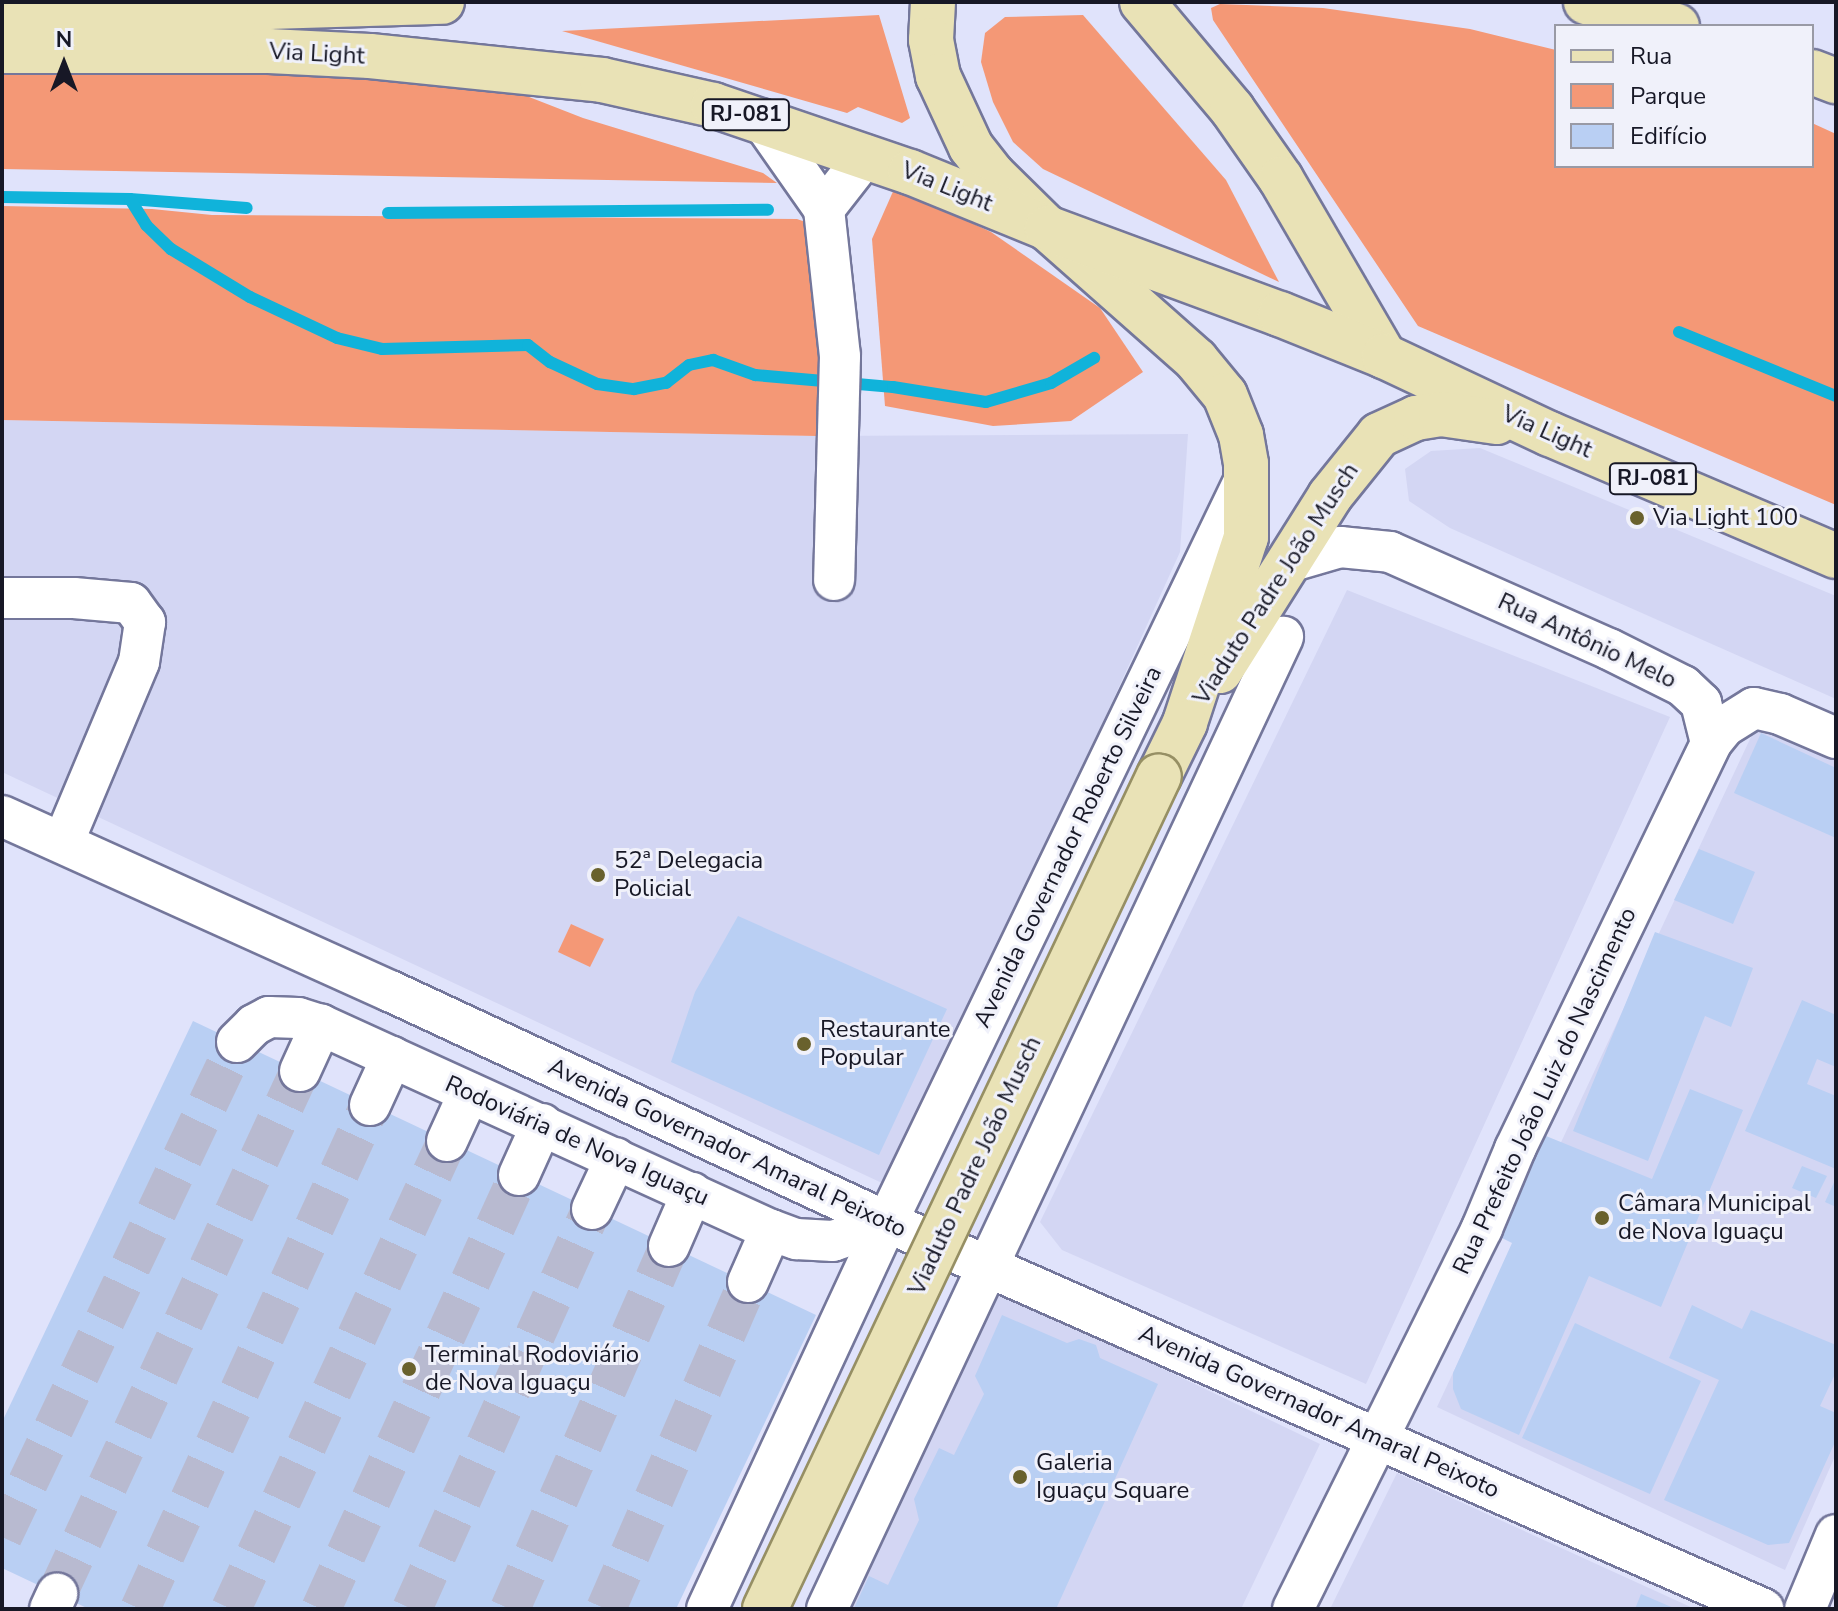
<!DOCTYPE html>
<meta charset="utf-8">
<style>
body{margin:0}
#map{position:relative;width:1838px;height:1611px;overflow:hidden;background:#e0e3fb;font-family:"Nunito Sans",sans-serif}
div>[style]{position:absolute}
.built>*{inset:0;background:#d3d6f3}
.green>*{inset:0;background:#f49876}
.stream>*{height:12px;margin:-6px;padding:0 6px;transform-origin:6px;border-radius:6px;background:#10b3da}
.building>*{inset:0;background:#b9cff3}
.minor-tunnel>*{height:40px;margin-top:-20px;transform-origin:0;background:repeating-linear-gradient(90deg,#b8bad0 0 40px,transparent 0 60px)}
.roads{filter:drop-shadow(2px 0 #74779b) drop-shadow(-2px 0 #74779b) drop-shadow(0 2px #74779b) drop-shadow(0 -2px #74779b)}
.minor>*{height:40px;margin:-20px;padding:0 20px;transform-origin:20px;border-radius:20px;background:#fff}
.major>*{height:44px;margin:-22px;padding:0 22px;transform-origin:22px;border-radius:22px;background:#e9e2b6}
.bridges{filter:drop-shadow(2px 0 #968f64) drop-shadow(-2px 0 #968f64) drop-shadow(0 2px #968f64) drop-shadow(0 -2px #968f64)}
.major-bridge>*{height:44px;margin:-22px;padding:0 22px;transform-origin:22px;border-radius:22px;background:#e9e2b6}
.dots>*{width:22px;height:22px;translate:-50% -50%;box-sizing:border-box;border:4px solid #f0f1fa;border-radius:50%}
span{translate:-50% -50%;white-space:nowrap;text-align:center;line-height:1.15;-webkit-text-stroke:6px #f0f1fa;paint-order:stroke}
.shield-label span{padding:2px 6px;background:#f0f1fa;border:2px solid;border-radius:6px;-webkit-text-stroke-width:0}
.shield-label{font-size:22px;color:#171826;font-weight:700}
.street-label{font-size:24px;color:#171826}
.poi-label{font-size:24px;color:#171826}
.left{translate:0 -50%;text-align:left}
.frame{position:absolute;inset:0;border:4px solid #171826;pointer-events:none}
.legend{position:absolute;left:1554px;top:24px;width:260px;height:144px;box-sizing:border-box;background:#f0f1fa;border:2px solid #999aa5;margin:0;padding:10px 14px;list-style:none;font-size:24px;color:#171826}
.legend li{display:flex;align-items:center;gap:16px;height:40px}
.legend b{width:40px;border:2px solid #999aa5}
.north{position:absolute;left:24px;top:24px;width:80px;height:80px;-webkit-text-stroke:6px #f0f1fa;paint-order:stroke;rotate:0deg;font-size:22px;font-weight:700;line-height:32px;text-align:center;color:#171826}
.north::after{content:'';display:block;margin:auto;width:28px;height:36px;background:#171826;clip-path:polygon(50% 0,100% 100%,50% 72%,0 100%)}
</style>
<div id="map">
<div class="built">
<i style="clip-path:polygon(2px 420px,817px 436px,1188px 434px,1180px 552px,1070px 795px,882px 1183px,2px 772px)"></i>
<i style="clip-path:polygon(1480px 448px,1836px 596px,1836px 699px,1450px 528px,1409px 501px,1405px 469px,1431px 451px)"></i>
<i style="clip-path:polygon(1347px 590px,1670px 717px,1366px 1384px,1062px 1250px,1040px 1222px)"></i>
<i style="clip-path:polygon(1757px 724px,1836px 759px,1836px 1454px,1785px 1570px,1437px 1407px)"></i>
<i style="clip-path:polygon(988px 1285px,1320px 1444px,1241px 1609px,845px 1609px)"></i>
<i style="clip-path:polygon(1397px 1473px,1695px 1609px,1330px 1609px)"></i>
</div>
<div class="green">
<i style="clip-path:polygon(1220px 4px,1323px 8px,1470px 29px,1556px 50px,1556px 166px,1812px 166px,1812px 123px,1836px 134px,1836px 505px,1418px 326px,1213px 20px,1211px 8px)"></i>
<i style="clip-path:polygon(879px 15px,910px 118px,902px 123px,858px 107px,847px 113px,562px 31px)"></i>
<i style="clip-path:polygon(1083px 15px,1226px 180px,1279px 282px,1043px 169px,1013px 142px,993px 102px,981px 62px,985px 33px,1005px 17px)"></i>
<i style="clip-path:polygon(2px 68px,334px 74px,496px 84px,583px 118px,763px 173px,777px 183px,2px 169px)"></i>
<i style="clip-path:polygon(895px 187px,991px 232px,1100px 308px,1143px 372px,1071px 421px,993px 426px,885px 406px,872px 239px)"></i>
<i style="clip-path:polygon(2px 206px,152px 209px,212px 215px,797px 219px,811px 224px,823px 343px,817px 436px,2px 420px)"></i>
<i style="clip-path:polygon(571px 924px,604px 939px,590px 967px,558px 952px)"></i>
</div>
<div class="stream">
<i style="left:2px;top:197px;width:128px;rotate:0.9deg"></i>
<i style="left:130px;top:199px;width:117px;rotate:4.4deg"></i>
<i style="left:130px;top:199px;width:31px;rotate:58deg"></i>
<i style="left:146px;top:225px;width:35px;rotate:44deg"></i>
<i style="left:171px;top:249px;width:92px;rotate:31.3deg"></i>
<i style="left:250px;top:297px;width:96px;rotate:25.2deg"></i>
<i style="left:337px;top:338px;width:46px;rotate:13.7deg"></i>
<i style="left:382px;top:349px;width:146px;rotate:-1.6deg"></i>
<i style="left:528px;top:345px;width:28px;rotate:38deg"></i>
<i style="left:550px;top:362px;width:52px;rotate:25.1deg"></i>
<i style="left:597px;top:384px;width:37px;rotate:8deg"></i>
<i style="left:634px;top:389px;width:33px;rotate:-11deg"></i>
<i style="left:666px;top:383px;width:29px;rotate:-38deg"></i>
<i style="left:689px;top:365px;width:25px;rotate:-12deg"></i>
<i style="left:713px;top:360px;width:45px;rotate:19.7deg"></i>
<i style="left:755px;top:375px;width:139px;rotate:5deg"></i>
<i style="left:893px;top:387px;width:94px;rotate:9.2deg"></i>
<i style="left:986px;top:402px;width:68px;rotate:-16.3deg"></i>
<i style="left:1051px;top:383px;width:50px;rotate:-30.2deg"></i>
<i style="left:388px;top:213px;width:380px;rotate:-0.5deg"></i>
<i style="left:1679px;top:332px;width:170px;rotate:22.2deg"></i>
</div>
<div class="building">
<i style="clip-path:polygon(1761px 733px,1836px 768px,1836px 838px,1734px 793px)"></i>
<i style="clip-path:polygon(1699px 849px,1755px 872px,1733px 924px,1674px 900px)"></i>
<i style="clip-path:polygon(738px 916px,947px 1009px,879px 1155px,671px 1062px,695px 992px)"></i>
<i style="clip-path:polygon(1655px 932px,1753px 968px,1731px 1027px,1705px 1016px,1648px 1161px,1573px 1131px)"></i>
<i style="clip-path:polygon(1802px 1000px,1836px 1015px,1836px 1067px,1817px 1059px,1807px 1084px,1836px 1096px,1836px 1169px,1745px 1131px)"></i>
<i style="clip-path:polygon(193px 1021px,816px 1315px,676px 1609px,89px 1609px,2px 1568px,2px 1422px)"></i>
<i style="clip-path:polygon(1690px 1089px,1743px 1110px,1661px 1307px,1589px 1276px,1519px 1435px,1461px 1409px,1453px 1389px,1453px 1373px,1512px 1243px,1498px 1236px,1546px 1136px,1652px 1179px)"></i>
<i style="clip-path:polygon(1802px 1166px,1827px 1176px,1816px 1198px,1792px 1188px)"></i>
<i style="clip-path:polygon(1836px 1178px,1836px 1207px,1825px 1202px)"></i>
<i style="clip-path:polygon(1692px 1305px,1742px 1329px,1751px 1310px,1836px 1345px,1836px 1372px,1820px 1406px,1836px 1413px,1836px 1440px,1789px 1543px,1768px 1545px,1664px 1500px,1719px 1380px,1669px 1358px)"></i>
<i style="clip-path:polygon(1002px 1315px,1067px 1343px,1079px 1339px,1096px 1345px,1100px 1358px,1158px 1384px,1056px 1609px,854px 1608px,869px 1576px,888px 1585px,919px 1520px,914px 1499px,939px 1448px,954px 1455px,984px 1394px,975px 1376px)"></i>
<i style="clip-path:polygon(1575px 1323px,1701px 1381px,1650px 1494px,1522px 1438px)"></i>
<i style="clip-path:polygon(1641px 1594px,1676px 1609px,1635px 1609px)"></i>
</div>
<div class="minor-tunnel">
<i style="left:2px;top:1537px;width:548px;rotate:-64.6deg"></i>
<i style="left:57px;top:1594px;width:577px;rotate:-65.08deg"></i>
<i style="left:140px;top:1609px;width:554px;rotate:-65.47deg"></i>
<i style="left:231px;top:1609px;width:515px;rotate:-65.22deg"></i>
<i style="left:321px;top:1609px;width:477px;rotate:-65.5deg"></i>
<i style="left:412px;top:1609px;width:439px;rotate:-65.8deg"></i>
<i style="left:510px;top:1609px;width:396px;rotate:-66.3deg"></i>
<i style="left:606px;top:1609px;width:357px;rotate:-66.5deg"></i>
</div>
<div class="roads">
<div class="minor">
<i style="left:761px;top:119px;width:110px;rotate:55deg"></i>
<i style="left:824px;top:209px;width:148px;rotate:83.8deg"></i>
<i style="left:840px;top:356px;width:224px;rotate:91.5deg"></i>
<i style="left:824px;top:209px;width:68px;rotate:-52.1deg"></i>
<i style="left:1292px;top:561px;width:50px;rotate:-16.3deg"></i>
<i style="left:1340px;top:547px;width:50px;rotate:5.7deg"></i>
<i style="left:1390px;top:552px;width:240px;rotate:23.9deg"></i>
<i style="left:1609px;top:649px;width:83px;rotate:26.6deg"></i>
<i style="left:1683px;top:686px;width:25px;rotate:43deg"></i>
<i style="left:1701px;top:703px;width:41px;rotate:76deg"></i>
<i style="left:2px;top:598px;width:72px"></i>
<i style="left:74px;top:598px;width:57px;rotate:5deg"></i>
<i style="left:131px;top:603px;width:24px;rotate:54deg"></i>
<i style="left:145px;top:622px;width:40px;rotate:98.5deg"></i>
<i style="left:139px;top:662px;width:196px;rotate:112.8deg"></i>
<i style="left:2px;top:816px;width:426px;rotate:24.3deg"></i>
<i style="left:390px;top:991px;width:548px;rotate:24.93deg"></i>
<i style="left:887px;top:1222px;width:958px;rotate:23.83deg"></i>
<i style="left:237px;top:1042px;width:24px;rotate:-45deg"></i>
<i style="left:254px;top:1025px;width:17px;rotate:-28deg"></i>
<i style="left:269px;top:1017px;width:29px;rotate:2deg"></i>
<i style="left:298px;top:1018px;width:24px;rotate:17deg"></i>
<i style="left:321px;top:1025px;width:494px;rotate:24.5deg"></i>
<i style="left:771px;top:1230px;width:27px;rotate:20deg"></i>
<i style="left:796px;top:1239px;width:37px;rotate:3deg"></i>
<i style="left:833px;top:1241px;width:57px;rotate:-19.4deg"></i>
<i style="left:300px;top:1071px;width:51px;rotate:-65.5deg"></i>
<i style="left:370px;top:1105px;width:53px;rotate:-65.4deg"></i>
<i style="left:447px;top:1141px;width:53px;rotate:-65.4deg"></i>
<i style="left:519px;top:1175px;width:56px;rotate:-65.7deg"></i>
<i style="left:592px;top:1209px;width:56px;rotate:-64.8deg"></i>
<i style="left:669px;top:1246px;width:58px;rotate:-66.5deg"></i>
<i style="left:748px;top:1282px;width:57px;rotate:-66.1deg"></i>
<i style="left:50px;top:1609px;width:17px;rotate:-65deg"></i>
<i style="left:707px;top:1609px;width:427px;rotate:-65.1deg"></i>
<i style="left:887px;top:1222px;width:827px;rotate:-64.27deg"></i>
<i style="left:827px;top:1609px;width:1074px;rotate:-64.87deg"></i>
<i style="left:1293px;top:1609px;width:425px;rotate:-63.6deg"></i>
<i style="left:1482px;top:1228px;width:86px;rotate:-67.3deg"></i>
<i style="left:1515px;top:1149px;width:451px;rotate:-64.2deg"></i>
<i style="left:1711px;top:743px;width:22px;rotate:-51deg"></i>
<i style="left:1725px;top:726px;width:34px;rotate:-32deg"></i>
<i style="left:1754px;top:708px;width:27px;rotate:13deg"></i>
<i style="left:1780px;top:714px;width:61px;rotate:23.2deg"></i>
<i style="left:1805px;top:1609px;width:80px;rotate:-67.3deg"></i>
</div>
<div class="major">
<i style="left:933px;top:2px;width:38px;rotate:93deg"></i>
<i style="left:931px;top:40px;width:37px;rotate:79deg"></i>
<i style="left:938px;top:76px;width:78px;rotate:65.1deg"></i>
<i style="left:971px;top:147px;width:36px;rotate:52deg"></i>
<i style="left:993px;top:175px;width:76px;rotate:44.5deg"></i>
<i style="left:1047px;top:228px;width:199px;rotate:41.5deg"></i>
<i style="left:1196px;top:360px;width:45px;rotate:50.4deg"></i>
<i style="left:1225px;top:395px;width:43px;rotate:68.2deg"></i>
<i style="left:1241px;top:435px;width:29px;rotate:80deg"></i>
<i style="left:1246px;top:464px;width:73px;rotate:90deg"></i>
<i style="left:1246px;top:537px;width:196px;rotate:108.2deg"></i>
<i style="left:1185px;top:723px;width:59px;rotate:116.1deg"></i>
<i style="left:1142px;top:2px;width:140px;rotate:49.9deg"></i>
<i style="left:1232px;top:109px;width:85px;rotate:55deg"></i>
<i style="left:1281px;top:179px;width:205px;rotate:59.8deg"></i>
<i style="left:1586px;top:2px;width:94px;rotate:14.8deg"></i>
<i style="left:2px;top:7px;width:267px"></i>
<i style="left:269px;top:7px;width:173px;rotate:-1.7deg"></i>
<i style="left:2px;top:51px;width:267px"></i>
<i style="left:269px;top:51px;width:101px;rotate:2.8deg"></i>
<i style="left:370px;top:56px;width:233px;rotate:5.9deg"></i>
<i style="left:602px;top:80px;width:114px;rotate:12.7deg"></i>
<i style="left:713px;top:105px;width:208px;rotate:18.8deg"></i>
<i style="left:910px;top:172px;width:148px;rotate:22.2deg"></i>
<i style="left:1047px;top:228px;width:248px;rotate:20.3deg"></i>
<i style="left:1280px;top:314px;width:112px;rotate:22deg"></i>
<i style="left:1384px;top:356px;width:183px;rotate:25.2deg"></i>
<i style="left:1550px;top:434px;width:311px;rotate:23.1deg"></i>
<i style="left:1812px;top:72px;width:26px;rotate:21deg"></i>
<i style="left:1220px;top:671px;width:207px;rotate:-57.8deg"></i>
<i style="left:1330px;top:496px;width:78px;rotate:-51.2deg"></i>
<i style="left:1379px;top:435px;width:41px;rotate:-24.7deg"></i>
<i style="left:1416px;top:418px;width:25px;rotate:-9deg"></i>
<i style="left:1441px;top:414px;width:56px;rotate:8.3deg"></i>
</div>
</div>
<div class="bridges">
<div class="major-bridge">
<i style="left:765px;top:1609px;width:921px;rotate:-64.69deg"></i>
</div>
</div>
<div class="dots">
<i style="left:1637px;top:518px;background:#69612d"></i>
<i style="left:598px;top:875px;background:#69612d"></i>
<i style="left:804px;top:1044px;background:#69612d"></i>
<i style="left:1602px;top:1218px;background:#69612d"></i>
<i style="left:409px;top:1369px;background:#69612d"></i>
<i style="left:1020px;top:1477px;background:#69612d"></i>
</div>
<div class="shield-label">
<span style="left:746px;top:115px">RJ-081</span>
<span style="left:1653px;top:479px">RJ-081</span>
</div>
<div class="street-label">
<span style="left:317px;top:54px;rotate:3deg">Via Light</span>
<span style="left:947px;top:187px;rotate:22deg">Via Light</span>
<span style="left:1547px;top:432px;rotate:24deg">Via Light</span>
<span style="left:1276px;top:584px;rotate:-57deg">Viaduto Padre João Musch</span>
<span style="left:1587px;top:641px;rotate:25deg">Rua Antônio Melo</span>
<span style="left:1068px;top:847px;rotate:-64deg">Avenida Governador Roberto Silveira</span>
<span style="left:1545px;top:1091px;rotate:-65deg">Rua Prefeito João Luiz do Nascimento</span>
<span style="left:577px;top:1141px;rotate:24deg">Rodoviária de Nova Iguaçu</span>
<span style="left:727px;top:1148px;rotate:25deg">Avenida Governador Amaral Peixoto</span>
<span style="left:975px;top:1166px;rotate:-65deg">Viaduto Padre João Musch</span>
<span style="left:1319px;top:1412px;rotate:24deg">Avenida Governador Amaral Peixoto</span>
</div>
<div class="poi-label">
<span class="left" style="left:1653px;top:518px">Via Light 100</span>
<span class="left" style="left:614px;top:875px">52ª Delegacia<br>Policial</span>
<span class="left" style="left:820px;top:1044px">Restaurante<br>Popular</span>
<span class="left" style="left:1618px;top:1218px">Câmara Municipal<br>de Nova Iguaçu</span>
<span class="left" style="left:425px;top:1369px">Terminal Rodoviário<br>de Nova Iguaçu</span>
<span class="left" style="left:1036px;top:1477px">Galeria<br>Iguaçu Square</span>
</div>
<div class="frame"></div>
<ul class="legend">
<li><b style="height:10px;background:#e9e2b6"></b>Rua</li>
<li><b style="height:22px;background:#f49876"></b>Parque</li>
<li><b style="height:22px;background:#b9cff3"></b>Edifício</li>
</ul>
<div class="north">N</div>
</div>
